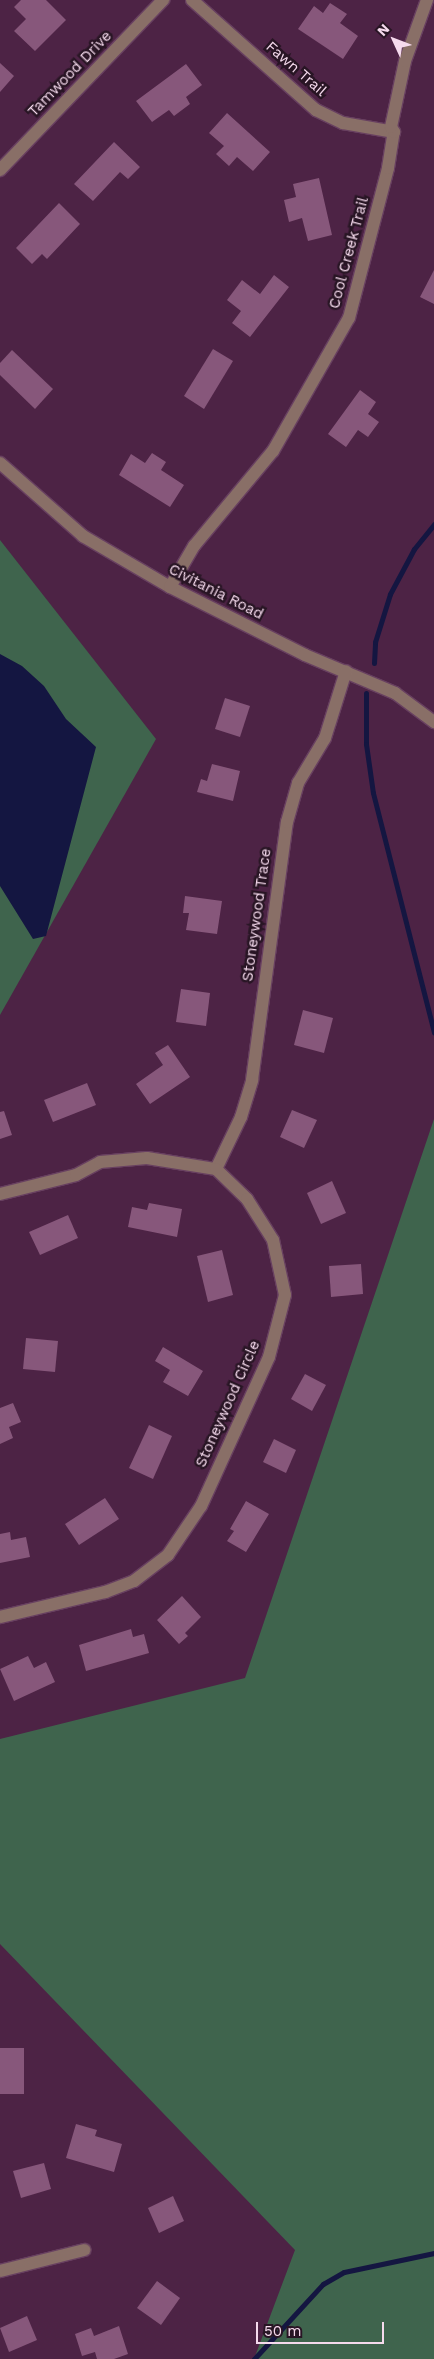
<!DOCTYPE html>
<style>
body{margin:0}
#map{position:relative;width:434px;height:2359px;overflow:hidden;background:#4d2345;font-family:"Work Sans",sans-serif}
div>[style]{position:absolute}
.green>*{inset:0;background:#3f644d}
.water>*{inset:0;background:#141641}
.stream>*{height:5px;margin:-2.5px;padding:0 2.5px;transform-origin:2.5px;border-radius:2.5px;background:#141641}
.building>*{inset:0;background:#87577b}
.roads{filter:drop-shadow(1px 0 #684060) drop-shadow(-1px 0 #684060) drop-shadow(0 1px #684060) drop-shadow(0 -1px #684060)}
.minor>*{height:12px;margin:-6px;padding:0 6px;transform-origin:6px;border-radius:6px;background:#896f67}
span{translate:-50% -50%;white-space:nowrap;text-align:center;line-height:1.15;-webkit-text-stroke:5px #281524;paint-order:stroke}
.street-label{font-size:15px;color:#f5daed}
.north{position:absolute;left:369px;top:15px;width:50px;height:50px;-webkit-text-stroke:4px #281524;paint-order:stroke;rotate:313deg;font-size:14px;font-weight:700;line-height:20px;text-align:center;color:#f5daed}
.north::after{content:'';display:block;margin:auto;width:18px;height:22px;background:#f5daed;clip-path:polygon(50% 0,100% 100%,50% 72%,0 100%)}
.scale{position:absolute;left:256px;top:2322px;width:128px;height:22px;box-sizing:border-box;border:2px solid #f5daed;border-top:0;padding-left:6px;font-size:15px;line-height:18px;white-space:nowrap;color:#f5daed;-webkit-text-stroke:4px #281524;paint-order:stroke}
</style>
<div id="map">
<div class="green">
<i style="clip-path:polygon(0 540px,156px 739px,0 1015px)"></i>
<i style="clip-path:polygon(434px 1119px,434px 2359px,254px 2359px,295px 2250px,0 1944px,0 1739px,245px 1678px)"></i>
</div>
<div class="water">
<i style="clip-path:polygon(0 654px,22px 666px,44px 686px,66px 719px,96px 747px,46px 936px,33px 939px,0 886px)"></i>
</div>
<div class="stream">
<i style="left:374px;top:663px;width:21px;rotate:-87deg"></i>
<i style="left:375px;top:642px;width:50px;rotate:-72.6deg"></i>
<i style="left:390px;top:594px;width:51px;rotate:-61.9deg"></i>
<i style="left:414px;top:549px;width:32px;rotate:-51deg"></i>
<i style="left:366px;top:693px;width:51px;rotate:90deg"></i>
<i style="left:366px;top:744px;width:49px;rotate:81.9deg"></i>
<i style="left:373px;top:793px;width:247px;rotate:75.7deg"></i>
<i style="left:254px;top:2359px;width:102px;rotate:-47.4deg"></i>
<i style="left:323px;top:2284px;width:24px;rotate:-30deg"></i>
<i style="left:344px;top:2272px;width:92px;rotate:-11.9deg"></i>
</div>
<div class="building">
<i style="clip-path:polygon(21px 0,46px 0,66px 20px,35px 51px,14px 31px,26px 19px,14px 7px)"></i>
<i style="clip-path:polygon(330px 3px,347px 14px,340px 23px,358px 36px,343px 59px,298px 29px,314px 6px,323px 13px)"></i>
<i style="clip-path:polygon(0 63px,14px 76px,0 92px)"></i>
<i style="clip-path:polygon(186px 64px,202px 85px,186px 97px,190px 104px,174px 116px,169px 110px,152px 122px,136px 101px)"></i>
<i style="clip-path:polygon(227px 113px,270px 152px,253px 171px,237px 157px,229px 166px,216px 154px,224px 146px,209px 133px)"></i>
<i style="clip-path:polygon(114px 142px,140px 167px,128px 179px,120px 172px,93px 201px,74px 184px)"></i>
<i style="clip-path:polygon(319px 178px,332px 235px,308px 241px,302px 218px,289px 222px,284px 200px,296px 197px,293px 184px)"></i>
<i style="clip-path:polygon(59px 203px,80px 224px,47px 259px,42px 254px,32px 264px,16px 248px)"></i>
<i style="clip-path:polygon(434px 270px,434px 304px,420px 297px)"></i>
<i style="clip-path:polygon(274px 275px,289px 287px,250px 337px,232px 323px,241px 311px,227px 300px,242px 280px,260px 294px)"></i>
<i style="clip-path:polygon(213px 349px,233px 361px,204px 409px,184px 396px)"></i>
<i style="clip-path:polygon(12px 350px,53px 389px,35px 409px,0 375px,0 363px)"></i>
<i style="clip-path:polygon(360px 390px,376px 402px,368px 414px,379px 422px,368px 437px,358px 430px,346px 447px,328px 434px)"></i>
<i style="clip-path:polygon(152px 453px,166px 462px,161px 470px,184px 485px,170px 507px,119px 475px,131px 454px,145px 463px)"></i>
<i style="clip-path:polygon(225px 698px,250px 706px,240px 737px,215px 729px)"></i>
<i style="clip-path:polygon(212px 764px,240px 771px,233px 801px,197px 792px,201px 779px,207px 781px)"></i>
<i style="clip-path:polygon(185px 896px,222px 901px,217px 934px,186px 930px,189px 913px,183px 913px)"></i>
<i style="clip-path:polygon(181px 989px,210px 993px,206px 1026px,176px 1022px)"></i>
<i style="clip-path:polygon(303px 1010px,333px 1018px,324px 1053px,294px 1045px)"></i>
<i style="clip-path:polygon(168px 1045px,190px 1077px,150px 1104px,136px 1084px,163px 1065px,155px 1053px)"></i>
<i style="clip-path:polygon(87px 1083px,96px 1105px,53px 1122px,44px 1100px)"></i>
<i style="clip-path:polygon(292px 1110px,317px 1120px,304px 1148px,280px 1137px)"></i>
<i style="clip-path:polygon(4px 1111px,12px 1135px,0 1139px,0 1112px)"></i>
<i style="clip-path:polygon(332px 1181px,346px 1213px,321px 1224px,307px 1193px)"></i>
<i style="clip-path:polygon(149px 1203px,182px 1209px,177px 1237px,128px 1227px,132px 1207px,147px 1210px)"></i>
<i style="clip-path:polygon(68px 1215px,78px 1238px,40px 1255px,29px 1232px)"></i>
<i style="clip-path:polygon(222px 1250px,233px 1295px,208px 1302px,197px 1256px)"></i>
<i style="clip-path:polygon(361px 1264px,363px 1294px,331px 1297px,329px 1266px)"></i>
<i style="clip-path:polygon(26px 1338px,58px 1341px,55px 1372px,23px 1369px)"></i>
<i style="clip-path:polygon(163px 1347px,203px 1371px,188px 1396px,163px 1382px,170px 1370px,155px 1361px)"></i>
<i style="clip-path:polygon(305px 1374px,326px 1385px,312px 1411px,291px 1399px)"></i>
<i style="clip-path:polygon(13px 1403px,21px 1422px,9px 1427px,13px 1438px,0 1444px,0 1408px)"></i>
<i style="clip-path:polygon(149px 1425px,172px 1436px,153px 1479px,129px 1468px)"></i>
<i style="clip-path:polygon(274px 1439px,296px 1450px,286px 1473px,263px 1462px)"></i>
<i style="clip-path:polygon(105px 1498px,119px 1519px,79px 1545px,65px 1524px)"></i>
<i style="clip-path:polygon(246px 1501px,269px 1514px,246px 1552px,227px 1541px,234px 1531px,230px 1529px)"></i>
<i style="clip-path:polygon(10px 1532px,11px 1540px,26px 1537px,30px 1557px,0 1563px,0 1534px)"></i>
<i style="clip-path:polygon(182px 1596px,201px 1617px,185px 1633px,188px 1636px,179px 1644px,157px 1620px)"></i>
<i style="clip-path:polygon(131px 1629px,133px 1637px,144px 1634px,149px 1653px,86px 1671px,79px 1645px)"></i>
<i style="clip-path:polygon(28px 1656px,34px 1668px,46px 1662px,55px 1682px,14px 1701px,0 1669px)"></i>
<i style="clip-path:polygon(0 2048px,24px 2048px,24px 2094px,0 2094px)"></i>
<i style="clip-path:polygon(76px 2124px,97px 2130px,95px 2136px,122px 2144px,114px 2172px,66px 2158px)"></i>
<i style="clip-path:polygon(44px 2163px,51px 2189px,21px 2198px,13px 2171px)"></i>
<i style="clip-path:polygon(173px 2196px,184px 2221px,159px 2233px,148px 2208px)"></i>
<i style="clip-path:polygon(157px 2281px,180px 2298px,161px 2325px,137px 2308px)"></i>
<i style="clip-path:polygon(27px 2316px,37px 2340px,9px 2352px,0 2328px)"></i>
<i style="clip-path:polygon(119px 2326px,128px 2354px,114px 2359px,97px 2359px,95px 2352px,82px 2356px,75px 2334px,91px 2328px,94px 2336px)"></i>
</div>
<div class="roads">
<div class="minor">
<i style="left:192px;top:0;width:166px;rotate:41.6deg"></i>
<i style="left:316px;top:110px;width:30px;rotate:26deg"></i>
<i style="left:343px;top:123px;width:52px;rotate:10deg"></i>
<i style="left:0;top:170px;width:236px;rotate:-46.2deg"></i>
<i style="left:0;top:463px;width:111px;rotate:41.3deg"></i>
<i style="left:83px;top:536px;width:101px;rotate:30.4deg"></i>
<i style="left:170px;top:587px;width:151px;rotate:26.7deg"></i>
<i style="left:305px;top:655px;width:98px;rotate:22.9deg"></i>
<i style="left:395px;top:693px;width:49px;rotate:36.6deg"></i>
<i style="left:170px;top:587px;width:48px;rotate:-59.7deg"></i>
<i style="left:194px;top:546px;width:124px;rotate:-50.3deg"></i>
<i style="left:273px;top:451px;width:153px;rotate:-60.3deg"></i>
<i style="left:349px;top:318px;width:155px;rotate:-75.4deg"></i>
<i style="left:388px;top:168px;width:36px;rotate:-81deg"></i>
<i style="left:394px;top:132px;width:6px;rotate:-121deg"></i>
<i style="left:391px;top:127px;width:67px;rotate:-78deg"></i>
<i style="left:405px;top:61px;width:65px;rotate:-70.2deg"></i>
<i style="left:216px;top:1169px;width:58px;rotate:-64.3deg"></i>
<i style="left:241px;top:1117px;width:39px;rotate:-73deg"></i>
<i style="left:252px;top:1080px;width:260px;rotate:-82.3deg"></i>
<i style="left:287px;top:822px;width:41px;rotate:-74.2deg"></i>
<i style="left:298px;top:783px;width:52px;rotate:-59deg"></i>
<i style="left:325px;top:738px;width:70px;rotate:-72.6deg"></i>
<i style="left:0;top:1194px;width:78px;rotate:-14deg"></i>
<i style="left:76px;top:1175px;width:27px;rotate:-28deg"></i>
<i style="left:100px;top:1162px;width:47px;rotate:-4.9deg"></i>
<i style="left:147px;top:1158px;width:70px;rotate:9.1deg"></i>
<i style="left:216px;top:1169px;width:43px;rotate:44.1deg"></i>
<i style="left:247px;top:1199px;width:49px;rotate:57.6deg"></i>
<i style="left:273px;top:1240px;width:56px;rotate:77.7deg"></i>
<i style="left:285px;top:1295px;width:64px;rotate:104.5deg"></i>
<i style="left:269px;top:1357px;width:164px;rotate:114.5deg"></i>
<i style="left:201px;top:1506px;width:59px;rotate:124deg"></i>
<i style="left:168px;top:1555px;width:43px;rotate:142.6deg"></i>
<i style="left:134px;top:1581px;width:31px;rotate:159deg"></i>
<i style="left:105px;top:1592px;width:108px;rotate:166.6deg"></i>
<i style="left:0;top:2271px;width:87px;rotate:-14deg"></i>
</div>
</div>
<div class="street-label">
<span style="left:296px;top:69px;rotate:41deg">Fawn Trail</span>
<span style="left:70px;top:74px;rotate:-46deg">Tamwood Drive</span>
<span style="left:349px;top:253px;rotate:-75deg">Cool Creek Trail</span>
<span style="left:216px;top:592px;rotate:27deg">Civitania Road</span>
<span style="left:257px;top:915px;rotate:-82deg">Stoneywood Trace</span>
<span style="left:228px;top:1404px;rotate:-66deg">Stoneywood Circle</span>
</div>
<div class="north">N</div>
<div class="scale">50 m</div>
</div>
